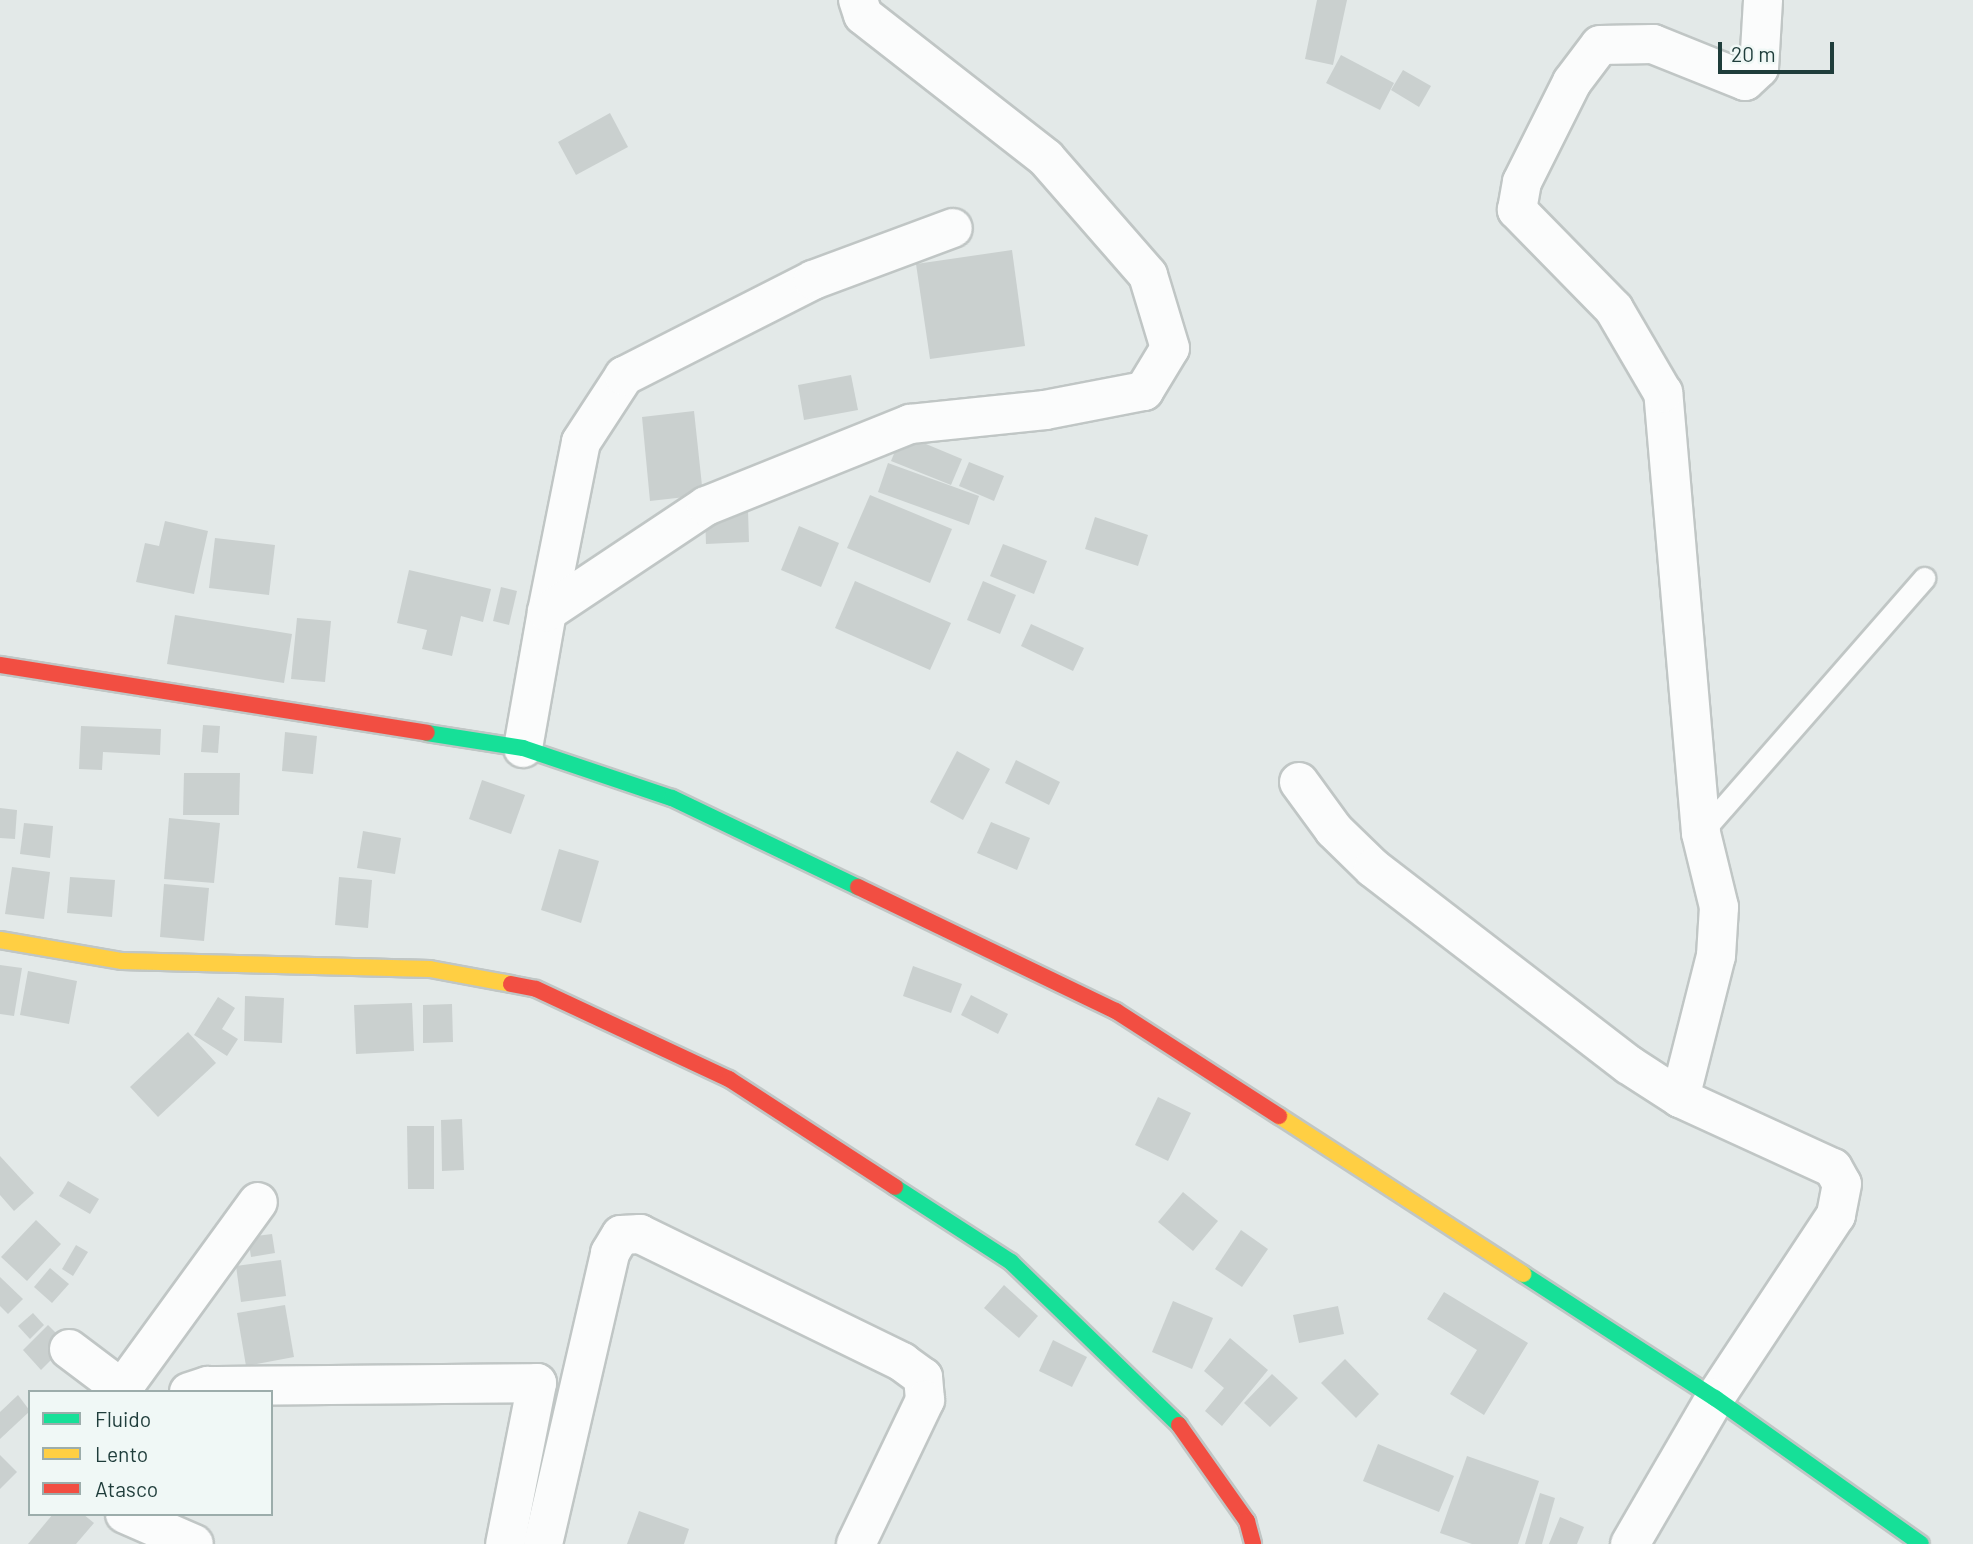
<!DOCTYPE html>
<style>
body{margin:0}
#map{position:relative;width:1973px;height:1544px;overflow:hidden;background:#e3e9e8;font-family:Barlow,sans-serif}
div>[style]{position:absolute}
.building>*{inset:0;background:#cad0cf}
.roads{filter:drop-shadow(2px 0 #c0c6c5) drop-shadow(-2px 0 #c0c6c5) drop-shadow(0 2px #c0c6c5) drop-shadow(0 -2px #c0c6c5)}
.lane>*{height:21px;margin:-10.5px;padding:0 10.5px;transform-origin:10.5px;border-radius:10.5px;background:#fbfcfc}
.street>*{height:38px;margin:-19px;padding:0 19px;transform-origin:19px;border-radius:19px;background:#fbfcfc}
.fast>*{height:16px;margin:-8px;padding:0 8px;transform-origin:8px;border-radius:8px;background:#16e098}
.slow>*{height:16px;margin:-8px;padding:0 8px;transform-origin:8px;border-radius:8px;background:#ffcf43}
.jam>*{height:16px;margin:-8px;padding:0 8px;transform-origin:8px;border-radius:8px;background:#f24e42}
span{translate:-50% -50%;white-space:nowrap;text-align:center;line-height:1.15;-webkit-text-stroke:5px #f0f8f6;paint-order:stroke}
.legend{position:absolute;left:28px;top:1390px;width:245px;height:126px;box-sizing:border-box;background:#f0f8f6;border:2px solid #9cadab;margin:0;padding:9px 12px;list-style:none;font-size:21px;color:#1f3d3b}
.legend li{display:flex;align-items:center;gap:14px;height:35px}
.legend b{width:35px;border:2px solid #9cadab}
.scale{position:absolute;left:1718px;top:42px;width:116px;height:32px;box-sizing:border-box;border:4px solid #1f3d3b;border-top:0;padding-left:9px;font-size:21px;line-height:24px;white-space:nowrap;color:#1f3d3b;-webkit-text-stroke:5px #f0f8f6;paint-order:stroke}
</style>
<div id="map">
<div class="building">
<i style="clip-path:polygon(1317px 0,1347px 0,1333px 65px,1305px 59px)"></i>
<i style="clip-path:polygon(1341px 55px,1394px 83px,1380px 110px,1326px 83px)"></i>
<i style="clip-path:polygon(1403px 70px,1431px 86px,1419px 107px,1391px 90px)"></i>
<i style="clip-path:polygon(610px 113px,628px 147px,576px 175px,558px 142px)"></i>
<i style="clip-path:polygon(1012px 250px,1025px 346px,930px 359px,916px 264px)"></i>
<i style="clip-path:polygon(851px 375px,858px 410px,804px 420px,798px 385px)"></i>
<i style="clip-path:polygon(694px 411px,703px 495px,650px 501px,642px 417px)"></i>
<i style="clip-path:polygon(902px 434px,962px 459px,951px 485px,891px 461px)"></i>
<i style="clip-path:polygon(969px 462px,1004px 476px,994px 501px,959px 486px)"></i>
<i style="clip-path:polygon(888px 463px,979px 496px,969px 525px,878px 492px)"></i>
<i style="clip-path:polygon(870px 495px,952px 529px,930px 583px,847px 548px)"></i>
<i style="clip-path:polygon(748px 511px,749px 542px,706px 544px,705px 513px)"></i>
<i style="clip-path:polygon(1095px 517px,1148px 535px,1138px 566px,1085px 549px)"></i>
<i style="clip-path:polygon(165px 521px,208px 531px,194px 594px,136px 582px,145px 543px,159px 546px)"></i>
<i style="clip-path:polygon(799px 526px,839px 543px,821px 587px,781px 570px)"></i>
<i style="clip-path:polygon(215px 538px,275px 545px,269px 595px,209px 588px)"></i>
<i style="clip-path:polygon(1003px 544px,1047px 561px,1034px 594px,990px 576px)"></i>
<i style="clip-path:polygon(409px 570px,491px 589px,483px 622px,461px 616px,452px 656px,422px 649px,427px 630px,397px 623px)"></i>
<i style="clip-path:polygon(855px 581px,951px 623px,930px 670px,835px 628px)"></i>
<i style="clip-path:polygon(983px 581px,1016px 595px,1000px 634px,967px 620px)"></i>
<i style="clip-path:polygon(501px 587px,517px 591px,509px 625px,493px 621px)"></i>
<i style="clip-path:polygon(175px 615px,292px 634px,284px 683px,167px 664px)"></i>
<i style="clip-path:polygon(297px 618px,331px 621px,325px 682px,291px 679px)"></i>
<i style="clip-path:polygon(1031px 624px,1084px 648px,1073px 671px,1021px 646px)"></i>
<i style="clip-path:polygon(203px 725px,220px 726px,218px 753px,201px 752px)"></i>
<i style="clip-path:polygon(81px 726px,161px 729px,160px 755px,103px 752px,102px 770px,79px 769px)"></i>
<i style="clip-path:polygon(285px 732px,317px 736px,313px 774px,282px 771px)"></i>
<i style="clip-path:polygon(957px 751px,990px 769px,963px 820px,930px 802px)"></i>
<i style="clip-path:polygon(1016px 760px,1060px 782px,1049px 805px,1005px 783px)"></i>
<i style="clip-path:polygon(184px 773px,240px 773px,239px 815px,183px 815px)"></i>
<i style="clip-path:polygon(482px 780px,525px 795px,511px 834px,469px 819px)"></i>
<i style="clip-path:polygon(0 808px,17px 810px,15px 839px,0 838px)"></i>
<i style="clip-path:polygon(169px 818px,220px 823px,214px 883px,164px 879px)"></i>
<i style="clip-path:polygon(991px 822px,1030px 838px,1017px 870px,977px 853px)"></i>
<i style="clip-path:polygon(24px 823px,53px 826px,50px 858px,20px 854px)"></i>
<i style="clip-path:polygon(363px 831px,401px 838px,395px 874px,357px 868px)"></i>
<i style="clip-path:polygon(559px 849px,599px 861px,581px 923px,541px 910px)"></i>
<i style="clip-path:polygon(12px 867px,50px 872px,44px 919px,5px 914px)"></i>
<i style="clip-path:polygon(70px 877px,115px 880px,112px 917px,67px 913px)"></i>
<i style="clip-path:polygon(339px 877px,372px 880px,368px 928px,335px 925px)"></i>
<i style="clip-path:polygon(164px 884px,209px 888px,204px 941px,160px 937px)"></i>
<i style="clip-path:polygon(0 965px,22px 968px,14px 1016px,0 1014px)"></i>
<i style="clip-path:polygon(913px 966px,962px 984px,951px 1013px,903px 996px)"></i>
<i style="clip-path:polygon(28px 971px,77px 981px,69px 1024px,20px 1015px)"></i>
<i style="clip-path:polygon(971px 995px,1008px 1014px,998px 1034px,961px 1015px)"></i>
<i style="clip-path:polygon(245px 996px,284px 998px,282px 1043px,244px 1041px)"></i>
<i style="clip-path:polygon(218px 997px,235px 1008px,222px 1029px,238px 1039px,227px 1056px,194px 1035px)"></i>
<i style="clip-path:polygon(412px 1003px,414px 1051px,356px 1054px,354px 1005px)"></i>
<i style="clip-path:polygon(452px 1004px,453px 1042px,423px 1043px,423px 1005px)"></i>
<i style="clip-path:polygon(188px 1032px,216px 1063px,158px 1117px,130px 1087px)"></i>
<i style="clip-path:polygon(1158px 1097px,1191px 1113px,1168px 1161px,1135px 1145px)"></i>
<i style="clip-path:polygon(462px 1119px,464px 1170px,442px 1171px,441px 1120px)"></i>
<i style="clip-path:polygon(407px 1126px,434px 1126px,434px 1189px,408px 1189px)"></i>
<i style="clip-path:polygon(0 1156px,34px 1193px,14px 1211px,0 1195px)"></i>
<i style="clip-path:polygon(68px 1181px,99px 1199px,90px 1214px,59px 1196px)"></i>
<i style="clip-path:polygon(1183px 1192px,1218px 1221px,1193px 1251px,1158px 1222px)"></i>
<i style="clip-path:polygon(36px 1220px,61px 1244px,27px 1281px,1px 1257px)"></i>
<i style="clip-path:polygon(1241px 1230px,1268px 1249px,1242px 1287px,1215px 1269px)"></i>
<i style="clip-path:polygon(272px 1234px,275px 1253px,251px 1257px,248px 1237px)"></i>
<i style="clip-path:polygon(76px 1245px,88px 1252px,73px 1276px,62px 1269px)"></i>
<i style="clip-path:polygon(281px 1260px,286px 1296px,241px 1302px,236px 1266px)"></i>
<i style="clip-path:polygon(50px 1268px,69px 1284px,52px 1303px,34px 1287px)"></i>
<i style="clip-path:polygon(0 1277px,23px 1299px,8px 1314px,0 1306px)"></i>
<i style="clip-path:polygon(1004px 1285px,1038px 1316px,1019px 1338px,984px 1308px)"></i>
<i style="clip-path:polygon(1444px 1292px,1528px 1343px,1484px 1415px,1450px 1394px,1477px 1350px,1427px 1319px)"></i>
<i style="clip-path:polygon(1173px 1301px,1213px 1318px,1192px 1369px,1152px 1352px)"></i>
<i style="clip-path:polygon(285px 1305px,294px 1357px,246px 1366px,237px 1313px)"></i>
<i style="clip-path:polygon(1338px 1306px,1344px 1334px,1299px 1343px,1293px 1315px)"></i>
<i style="clip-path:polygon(33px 1313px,44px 1325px,30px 1339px,18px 1326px)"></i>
<i style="clip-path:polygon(48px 1325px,67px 1344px,41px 1370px,23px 1350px)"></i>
<i style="clip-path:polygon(1230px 1338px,1268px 1370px,1222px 1426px,1205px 1411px,1224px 1388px,1204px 1371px)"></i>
<i style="clip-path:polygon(1053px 1340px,1087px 1357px,1072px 1387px,1039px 1371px)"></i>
<i style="clip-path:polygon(1345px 1359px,1379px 1394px,1356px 1418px,1321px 1383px)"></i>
<i style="clip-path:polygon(1272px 1374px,1298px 1398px,1270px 1427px,1244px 1403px)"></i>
<i style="clip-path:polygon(18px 1395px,30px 1411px,0 1439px,0 1412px)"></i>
<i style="clip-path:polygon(1378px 1444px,1454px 1476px,1439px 1512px,1363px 1481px)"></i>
<i style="clip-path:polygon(0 1455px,17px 1472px,0 1489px)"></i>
<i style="clip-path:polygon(1467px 1456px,1539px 1481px,1518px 1544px,1472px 1544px,1440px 1533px)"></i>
<i style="clip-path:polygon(1540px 1493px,1555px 1498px,1542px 1544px,1525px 1544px)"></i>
<i style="clip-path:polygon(639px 1511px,689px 1529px,684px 1544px,627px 1544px)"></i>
<i style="clip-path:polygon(53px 1514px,83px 1514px,94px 1523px,76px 1544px,28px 1544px)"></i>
<i style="clip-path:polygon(1560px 1517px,1584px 1527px,1577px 1544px,1549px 1544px)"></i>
</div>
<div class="roads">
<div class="lane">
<i style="left:1701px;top:833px;width:339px;rotate:-48.8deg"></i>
</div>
<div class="street">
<i style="left:547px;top:612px;width:173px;rotate:-78.7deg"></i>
<i style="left:581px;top:442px;width:79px;rotate:-56.9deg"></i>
<i style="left:624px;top:376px;width:212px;rotate:-26.9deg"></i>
<i style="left:813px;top:280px;width:149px;rotate:-20.4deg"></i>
<i style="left:523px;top:748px;width:138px;rotate:-80deg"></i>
<i style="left:547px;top:612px;width:191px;rotate:-33.7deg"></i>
<i style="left:706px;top:506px;width:220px;rotate:-21.9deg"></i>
<i style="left:910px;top:424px;width:136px;rotate:-5.9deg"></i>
<i style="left:1045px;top:410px;width:101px;rotate:-10.9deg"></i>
<i style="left:1144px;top:391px;width:50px;rotate:-58.8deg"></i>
<i style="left:1170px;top:348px;width:76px;rotate:-106.8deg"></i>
<i style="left:1148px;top:275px;width:155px;rotate:-131.1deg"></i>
<i style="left:1046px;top:158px;width:232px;rotate:-142deg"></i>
<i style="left:863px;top:15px;width:16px;rotate:-108deg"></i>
<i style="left:1299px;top:782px;width:59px;rotate:53.9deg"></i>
<i style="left:1334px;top:830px;width:54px;rotate:44.3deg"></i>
<i style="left:1373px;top:868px;width:323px;rotate:37.6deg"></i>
<i style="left:1629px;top:1065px;width:61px;rotate:32.9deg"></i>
<i style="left:1680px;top:1098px;width:168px;rotate:24.6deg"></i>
<i style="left:1833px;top:1168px;width:18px;rotate:61deg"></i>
<i style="left:1842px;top:1184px;width:32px;rotate:101deg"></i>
<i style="left:1836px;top:1215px;width:219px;rotate:123.5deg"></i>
<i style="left:1715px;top:1398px;width:169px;rotate:120.2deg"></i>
<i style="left:1680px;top:1098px;width:146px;rotate:-75.8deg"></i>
<i style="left:1716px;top:956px;width:49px;rotate:-86.5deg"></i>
<i style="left:1719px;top:907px;width:76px;rotate:-103.7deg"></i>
<i style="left:1701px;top:833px;width:442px;rotate:-94.9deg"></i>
<i style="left:1663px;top:393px;width:97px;rotate:-120.3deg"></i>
<i style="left:1614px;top:309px;width:139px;rotate:-134.4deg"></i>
<i style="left:1517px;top:210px;width:28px;rotate:-80deg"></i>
<i style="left:1522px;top:182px;width:112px;rotate:-63.4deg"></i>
<i style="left:1572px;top:82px;width:46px;rotate:-52.9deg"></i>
<i style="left:1600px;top:45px;width:53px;rotate:-1.1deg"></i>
<i style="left:1653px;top:44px;width:99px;rotate:21.9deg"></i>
<i style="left:1745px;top:81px;width:19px;rotate:-43deg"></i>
<i style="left:1759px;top:68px;width:68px;rotate:-86.6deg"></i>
<i style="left:69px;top:1349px;width:71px;rotate:37deg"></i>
<i style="left:122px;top:1389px;width:231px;rotate:-54deg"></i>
<i style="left:189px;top:1392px;width:20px;rotate:-18deg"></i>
<i style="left:208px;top:1386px;width:329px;rotate:-0.5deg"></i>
<i style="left:537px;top:1383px;width:164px;rotate:101.2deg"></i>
<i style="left:125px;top:1514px;width:75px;rotate:23.5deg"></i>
<i style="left:543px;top:1544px;width:299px;rotate:-77deg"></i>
<i style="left:610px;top:1253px;width:21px;rotate:-59deg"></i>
<i style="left:621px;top:1235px;width:19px;rotate:-3deg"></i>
<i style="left:640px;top:1234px;width:292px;rotate:26deg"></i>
<i style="left:902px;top:1362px;width:26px;rotate:36deg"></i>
<i style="left:923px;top:1377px;width:23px;rotate:85deg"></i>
<i style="left:925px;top:1400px;width:160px;rotate:115.6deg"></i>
</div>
<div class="fast">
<i style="left:427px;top:733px;width:97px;rotate:8.9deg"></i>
<i style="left:523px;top:748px;width:157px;rotate:18.6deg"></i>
<i style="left:672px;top:798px;width:206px;rotate:25.6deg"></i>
<i style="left:895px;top:1187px;width:138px;rotate:32.9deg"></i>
<i style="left:1011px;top:1262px;width:234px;rotate:44.1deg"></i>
<i style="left:1523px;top:1274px;width:229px;rotate:32.9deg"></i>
<i style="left:1715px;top:1398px;width:252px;rotate:35.3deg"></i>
</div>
<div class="slow">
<i style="left:0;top:940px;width:124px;rotate:9.8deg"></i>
<i style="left:122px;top:961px;width:308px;rotate:1.5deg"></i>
<i style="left:430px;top:969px;width:82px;rotate:10.5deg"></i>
<i style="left:1279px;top:1116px;width:291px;rotate:32.9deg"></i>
</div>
<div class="jam">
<i style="left:0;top:665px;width:432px;rotate:9deg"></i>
<i style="left:858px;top:887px;width:286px;rotate:25.7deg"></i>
<i style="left:1116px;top:1011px;width:194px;rotate:32.8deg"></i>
<i style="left:511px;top:984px;width:25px;rotate:11deg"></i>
<i style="left:536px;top:989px;width:213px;rotate:25deg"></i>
<i style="left:729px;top:1079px;width:198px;rotate:33deg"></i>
<i style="left:1179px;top:1425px;width:118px;rotate:54.7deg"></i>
<i style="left:1247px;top:1521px;width:24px;rotate:75deg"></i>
</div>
</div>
<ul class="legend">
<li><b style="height:9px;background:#16e098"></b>Fluido</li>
<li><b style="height:9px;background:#ffcf43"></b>Lento</li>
<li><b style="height:9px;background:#f24e42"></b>Atasco</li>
</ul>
<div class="scale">20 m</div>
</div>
